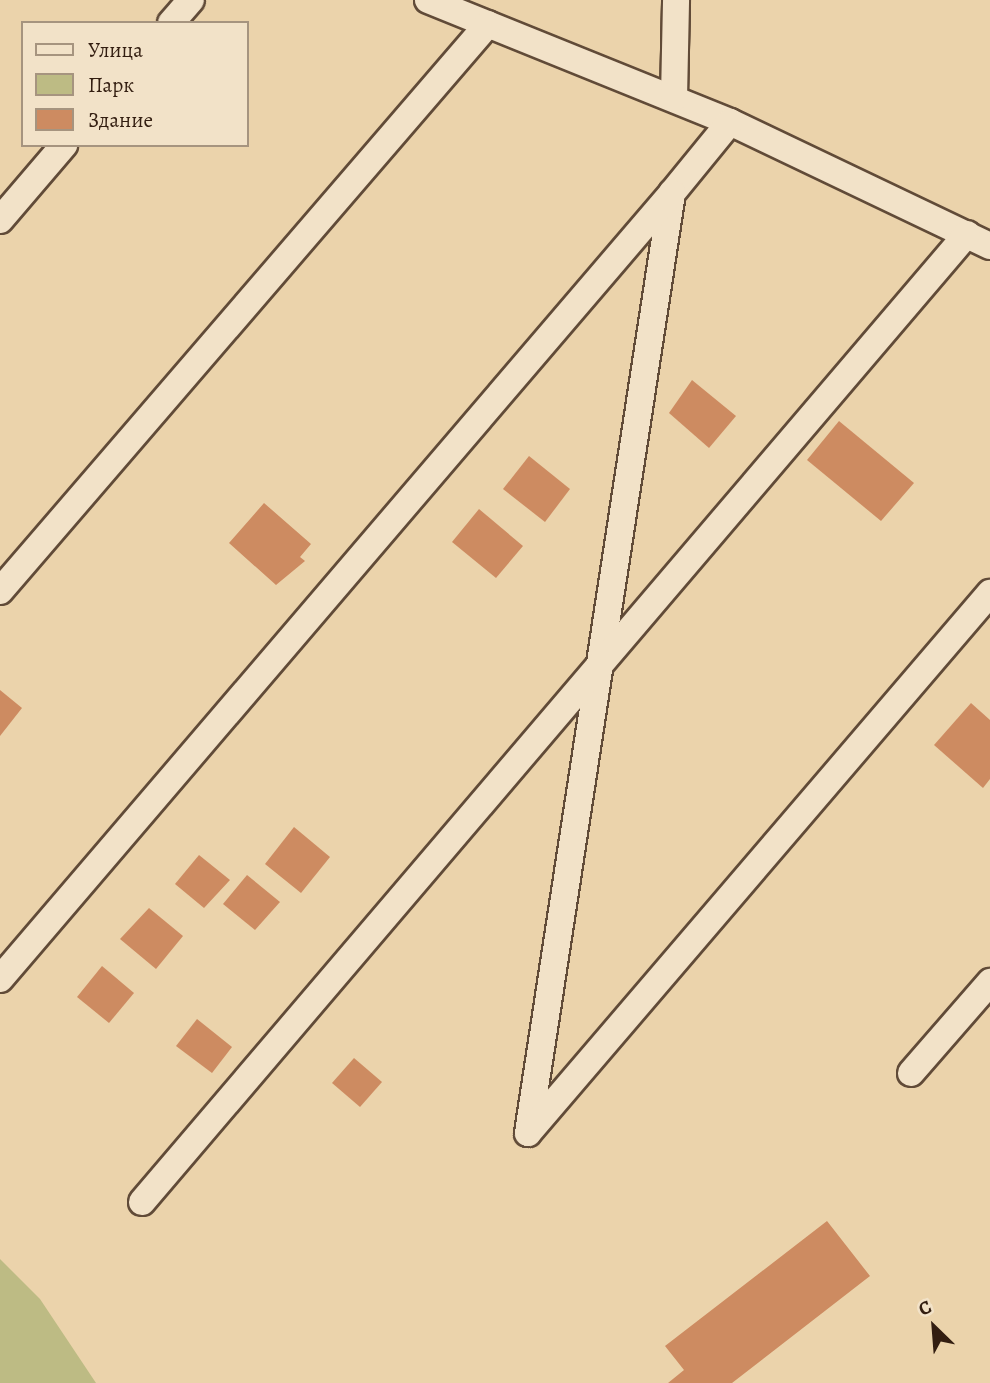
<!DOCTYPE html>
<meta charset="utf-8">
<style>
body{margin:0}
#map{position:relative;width:990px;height:1383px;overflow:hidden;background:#ebd3ab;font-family:Alegreya,serif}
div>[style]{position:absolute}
.green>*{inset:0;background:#bdbb84}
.building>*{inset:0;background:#cd8b61}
.roads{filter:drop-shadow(2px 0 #614b38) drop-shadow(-2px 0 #614b38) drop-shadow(0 2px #614b38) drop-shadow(0 -2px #614b38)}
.minor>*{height:26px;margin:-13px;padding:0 13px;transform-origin:13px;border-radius:13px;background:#f2e2c8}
span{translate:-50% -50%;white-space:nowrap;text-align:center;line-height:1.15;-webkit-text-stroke:7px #f2e2c8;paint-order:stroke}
.legend{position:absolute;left:21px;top:21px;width:228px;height:126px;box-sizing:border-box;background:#f2e2c8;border:2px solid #a6947f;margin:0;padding:9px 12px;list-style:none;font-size:21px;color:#331e11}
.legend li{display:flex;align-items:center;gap:14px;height:35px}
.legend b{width:35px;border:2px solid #a6947f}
.north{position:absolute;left:899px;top:1292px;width:70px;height:70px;-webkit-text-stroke:5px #f2e2c8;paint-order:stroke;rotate:335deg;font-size:19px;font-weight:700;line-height:28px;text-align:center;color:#331e11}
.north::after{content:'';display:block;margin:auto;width:24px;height:32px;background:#331e11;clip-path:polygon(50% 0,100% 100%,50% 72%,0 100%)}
</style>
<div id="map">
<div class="green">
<i style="clip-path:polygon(0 1259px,40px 1299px,96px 1383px,0 1383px)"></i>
</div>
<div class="building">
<i style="clip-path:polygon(692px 380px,736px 416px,709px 448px,669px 413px)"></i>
<i style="clip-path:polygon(839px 421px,914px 483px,881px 521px,807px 460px)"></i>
<i style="clip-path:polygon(529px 456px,570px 489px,545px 522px,503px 489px)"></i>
<i style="clip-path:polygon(264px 503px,311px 544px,300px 557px,305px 561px,276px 585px,229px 543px)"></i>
<i style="clip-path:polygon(479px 509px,523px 546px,496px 578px,452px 542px)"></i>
<i style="clip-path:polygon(0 690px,22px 708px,0 736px)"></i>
<i style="clip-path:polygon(971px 703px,990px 720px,990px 779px,983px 788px,934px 745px)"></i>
<i style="clip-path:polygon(294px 827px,330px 857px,301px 893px,265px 864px)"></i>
<i style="clip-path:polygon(199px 855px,230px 880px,204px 908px,175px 884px)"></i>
<i style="clip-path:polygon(247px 875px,280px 902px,255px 930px,223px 904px)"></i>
<i style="clip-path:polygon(149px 908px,183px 936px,156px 969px,120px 939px)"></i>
<i style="clip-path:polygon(102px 966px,134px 993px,109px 1023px,77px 997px)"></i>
<i style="clip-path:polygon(197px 1019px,232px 1047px,212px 1073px,176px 1046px)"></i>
<i style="clip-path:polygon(354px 1058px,382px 1082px,360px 1107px,332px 1083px)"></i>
<i style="clip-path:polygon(827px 1221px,870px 1276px,732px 1383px,668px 1383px,684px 1370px,665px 1346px)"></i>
</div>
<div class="roads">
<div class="minor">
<i style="left:428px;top:0;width:326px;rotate:22deg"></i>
<i style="left:730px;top:122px;width:288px;rotate:25.5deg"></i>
<i style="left:171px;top:23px;width:30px;rotate:-49deg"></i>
<i style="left:674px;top:98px;width:98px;rotate:-88.8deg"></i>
<i style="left:730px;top:122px;width:92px;rotate:129.2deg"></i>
<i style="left:672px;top:193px;width:951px;rotate:98.71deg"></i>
<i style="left:528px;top:1133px;width:711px;rotate:-49.45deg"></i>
<i style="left:0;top:220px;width:99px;rotate:-49.5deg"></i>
<i style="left:0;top:591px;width:748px;rotate:-49.28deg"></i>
<i style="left:0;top:979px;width:1034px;rotate:-49.47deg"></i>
<i style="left:911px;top:1073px;width:121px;rotate:-49deg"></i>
<i style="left:142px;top:1202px;width:1272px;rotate:-49.56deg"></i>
</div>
</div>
<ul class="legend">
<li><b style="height:9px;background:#f2e2c8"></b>Улица</li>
<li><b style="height:19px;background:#bdbb84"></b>Парк</li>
<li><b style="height:19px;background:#cd8b61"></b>Здание</li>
</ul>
<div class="north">С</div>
</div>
